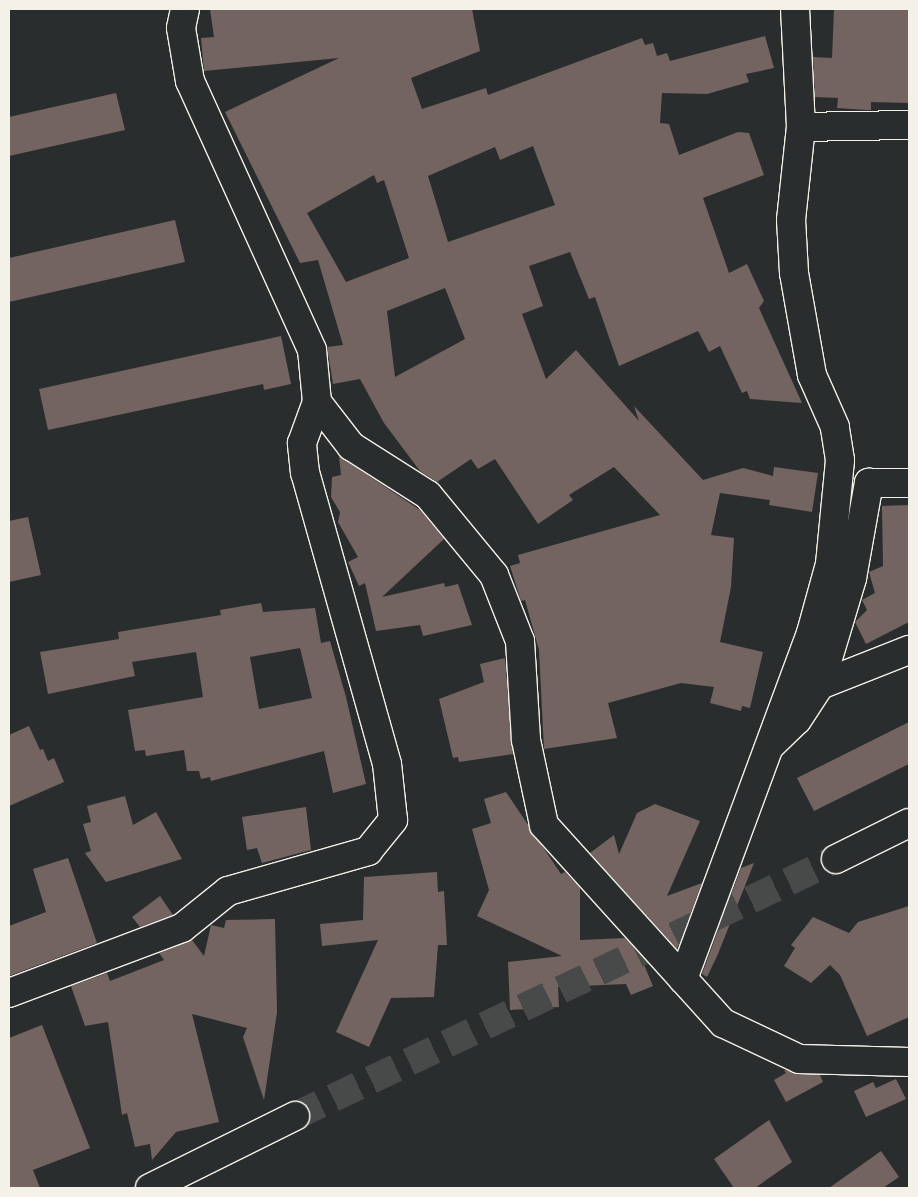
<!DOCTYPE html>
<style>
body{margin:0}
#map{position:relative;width:918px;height:1197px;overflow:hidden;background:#2a2d2e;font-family:Mali,sans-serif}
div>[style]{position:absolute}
.building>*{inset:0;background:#736462}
.tertiary-tunnel>*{height:28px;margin-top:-14px;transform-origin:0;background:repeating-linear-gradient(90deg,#484a4a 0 28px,transparent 0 42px)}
.roads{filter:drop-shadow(1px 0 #f4f1e8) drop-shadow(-1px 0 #f4f1e8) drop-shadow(0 1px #f4f1e8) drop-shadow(0 -1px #f4f1e8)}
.minor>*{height:28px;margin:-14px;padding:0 14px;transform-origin:14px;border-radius:14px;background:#2a2d2e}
.tertiary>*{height:28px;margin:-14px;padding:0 14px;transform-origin:14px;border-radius:14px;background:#2a2d2e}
span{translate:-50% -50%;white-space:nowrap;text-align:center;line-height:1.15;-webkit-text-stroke:4.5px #2a2d2e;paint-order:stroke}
.frame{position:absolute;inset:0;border:10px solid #f4f1e8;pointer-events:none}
</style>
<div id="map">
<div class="building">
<i style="clip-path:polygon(evenodd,210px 9px,472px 9px,480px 51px,411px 78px,422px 109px,486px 88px,488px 95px,642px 38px,645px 45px,653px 43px,657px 56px,667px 53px,670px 61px,765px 36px,774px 68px,746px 74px,749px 82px,707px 94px,662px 93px,660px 123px,669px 124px,679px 155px,738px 132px,749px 133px,764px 175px,703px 198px,729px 273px,747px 264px,764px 301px,759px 308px,802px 403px,750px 399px,747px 391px,742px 393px,720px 346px,709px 352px,698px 331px,619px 366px,595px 297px,589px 299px,570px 252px,529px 266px,543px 306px,522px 314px,546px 379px,576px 350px,639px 421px,634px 406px,703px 480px,743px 468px,773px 476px,774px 467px,818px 473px,812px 512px,769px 505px,770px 500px,720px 493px,711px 535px,734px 538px,731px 587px,720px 642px,763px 652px,750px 708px,742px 706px,741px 711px,710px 703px,714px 687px,681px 683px,608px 703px,617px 738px,544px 749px,539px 650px,525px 600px,521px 601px,510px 566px,520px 563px,518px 555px,660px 515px,614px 467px,569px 495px,573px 500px,538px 524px,495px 459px,478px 469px,471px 459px,437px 482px,420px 471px,384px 423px,360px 379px,333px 384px,327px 347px,343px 345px,318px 260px,300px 263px,225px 112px,339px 58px,204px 71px,201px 38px,214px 37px,210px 9px,533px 146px,555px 205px,448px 242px,428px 176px,495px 147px,500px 160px,533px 146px,210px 9px,374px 175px,377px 183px,384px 180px,409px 258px,346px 282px,307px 213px,374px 175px,210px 9px,445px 288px,465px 339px,395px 377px,387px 311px,445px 288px)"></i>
<i style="clip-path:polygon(834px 9px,909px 9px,909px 103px,871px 102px,871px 110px,866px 110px,837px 108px,838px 98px,815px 97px,813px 57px,832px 58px)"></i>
<i style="clip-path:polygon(116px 93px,125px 130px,9px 156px,9px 117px)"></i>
<i style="clip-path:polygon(175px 220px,185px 262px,9px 302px,9px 258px)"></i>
<i style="clip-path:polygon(281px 336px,291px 384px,264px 390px,263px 384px,48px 430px,39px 389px)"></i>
<i style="clip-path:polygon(339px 456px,420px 510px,444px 539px,382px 597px,444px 583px,445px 587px,458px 584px,472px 625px,423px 636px,420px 625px,376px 631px,365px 583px,359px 586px,348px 562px,358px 557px,338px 522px,340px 512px,331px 497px,332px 477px,341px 475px)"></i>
<i style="clip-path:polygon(909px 505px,909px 622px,866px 644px,855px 622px,867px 610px,862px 600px,875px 593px,869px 572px,883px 566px,882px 506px)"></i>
<i style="clip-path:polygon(28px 517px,41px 575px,9px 582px,9px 521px)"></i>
<i style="clip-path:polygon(evenodd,261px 603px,263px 612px,315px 608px,321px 643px,330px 641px,346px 697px,366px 784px,333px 793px,324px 751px,211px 781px,210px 777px,201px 779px,199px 771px,187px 771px,184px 750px,146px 756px,145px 750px,135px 751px,128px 710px,203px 697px,196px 652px,132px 662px,135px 676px,48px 694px,40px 652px,119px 639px,118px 632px,221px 615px,220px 610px,261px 603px,300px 648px,312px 698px,259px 709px,250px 657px,300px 648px)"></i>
<i style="clip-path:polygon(505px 658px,513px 754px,459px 762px,458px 757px,453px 758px,439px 699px,484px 682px,480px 664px)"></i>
<i style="clip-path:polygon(909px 722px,909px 764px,814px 811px,797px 778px)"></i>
<i style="clip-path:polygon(29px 726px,40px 750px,43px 749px,48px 761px,54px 758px,64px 782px,9px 806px,9px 735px)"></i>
<i style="clip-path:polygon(506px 792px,561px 874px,565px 872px,580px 888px,580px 940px,625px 938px,639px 953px,653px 986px,631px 995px,626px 984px,558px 987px,559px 1007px,510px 1010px,508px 962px,562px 956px,477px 916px,489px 890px,472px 829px,491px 823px,484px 799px)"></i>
<i style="clip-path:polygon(125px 796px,133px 825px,156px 812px,182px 859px,106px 882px,85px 853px,91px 851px,83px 824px,91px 822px,87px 806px)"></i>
<i style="clip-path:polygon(655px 804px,700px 821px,667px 896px,702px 883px,677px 949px,590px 853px,614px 835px,619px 854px,637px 813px)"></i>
<i style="clip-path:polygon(306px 807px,311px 850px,262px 863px,257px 848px,247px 850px,242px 817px)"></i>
<i style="clip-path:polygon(68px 858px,97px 943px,9px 976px,9px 926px,46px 912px,33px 869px)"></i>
<i style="clip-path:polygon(754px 863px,718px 954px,707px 977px,702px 974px,741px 868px)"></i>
<i style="clip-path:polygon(437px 872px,438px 892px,444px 891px,447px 945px,438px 945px,434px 997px,391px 998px,369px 1047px,336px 1032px,378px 940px,322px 946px,320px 924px,363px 920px,364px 877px)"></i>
<i style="clip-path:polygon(160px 896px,173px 915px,140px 927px,132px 917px)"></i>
<i style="clip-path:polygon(909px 906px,909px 1017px,867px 1036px,840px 975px,830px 965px,811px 983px,784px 966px,795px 948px,791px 945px,813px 917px,849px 933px,858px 922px)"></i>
<i style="clip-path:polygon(275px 919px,277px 1012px,264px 1100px,243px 1037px,247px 1028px,192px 1014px,219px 1122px,176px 1132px,152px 1160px,150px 1144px,135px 1147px,127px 1113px,122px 1115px,108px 1022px,85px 1026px,71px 986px,107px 973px,110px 981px,164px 960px,159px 953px,192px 940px,204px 956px,211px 925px,224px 928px,226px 920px)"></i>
<i style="clip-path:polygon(42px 1025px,90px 1148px,33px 1170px,40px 1188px,9px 1188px,9px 1038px)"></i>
<i style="clip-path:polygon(784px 1070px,820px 1075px,823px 1082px,786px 1102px,774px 1080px,786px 1073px)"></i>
<i style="clip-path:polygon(896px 1079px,906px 1099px,866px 1117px,854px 1091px,873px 1082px,876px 1088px)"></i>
<i style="clip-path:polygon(769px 1120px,792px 1162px,755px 1188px,734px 1188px,714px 1159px)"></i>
<i style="clip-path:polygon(881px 1151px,899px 1177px,883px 1188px,829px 1188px)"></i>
</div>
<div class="tertiary-tunnel">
<i style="left:295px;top:1116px;width:599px;rotate:-25.41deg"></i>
</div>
<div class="roads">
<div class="minor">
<i style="left:185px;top:9px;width:19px;rotate:102deg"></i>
<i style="left:181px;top:28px;width:54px;rotate:80.4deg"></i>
<i style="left:190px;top:81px;width:295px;rotate:65.6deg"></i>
<i style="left:312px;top:350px;width:52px;rotate:84.5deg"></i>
<i style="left:317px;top:402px;width:56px;rotate:52.3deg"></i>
<i style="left:351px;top:446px;width:91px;rotate:32.5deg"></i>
<i style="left:428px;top:495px;width:104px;rotate:50.5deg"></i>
<i style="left:494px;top:575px;width:71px;rotate:68.5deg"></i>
<i style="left:520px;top:641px;width:99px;rotate:86.5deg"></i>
<i style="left:526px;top:740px;width:87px;rotate:78deg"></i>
<i style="left:544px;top:825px;width:267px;rotate:47.9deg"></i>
<i style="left:723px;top:1023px;width:84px;rotate:25.3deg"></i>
<i style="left:799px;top:1059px;width:110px;rotate:1.6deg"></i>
<i style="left:801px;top:127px;width:108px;rotate:-1.1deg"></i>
<i style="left:820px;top:685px;width:112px;rotate:-73.3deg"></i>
<i style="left:852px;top:578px;width:97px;rotate:-79.9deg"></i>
<i style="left:869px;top:483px;width:40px"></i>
<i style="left:770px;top:746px;width:37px;rotate:-44deg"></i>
<i style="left:797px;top:720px;width:42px;rotate:-56.7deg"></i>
<i style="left:820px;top:685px;width:96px;rotate:-21.5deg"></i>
<i style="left:683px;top:979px;width:369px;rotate:-69.7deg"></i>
<i style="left:811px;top:633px;width:72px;rotate:-74.6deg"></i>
<i style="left:830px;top:564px;width:104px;rotate:-84.5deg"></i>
<i style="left:840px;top:460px;width:33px;rotate:-99deg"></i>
<i style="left:835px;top:427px;width:57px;rotate:-113.9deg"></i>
<i style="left:812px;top:375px;width:104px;rotate:-100deg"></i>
<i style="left:794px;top:273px;width:53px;rotate:-93.2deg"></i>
<i style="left:791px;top:220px;width:94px;rotate:-83.9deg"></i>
<i style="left:801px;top:127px;width:118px;rotate:-92.9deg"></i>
<i style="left:9px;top:993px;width:185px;rotate:-20.6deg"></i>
<i style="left:182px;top:928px;width:59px;rotate:-38.8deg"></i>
<i style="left:228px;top:891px;width:146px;rotate:-15.9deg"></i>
<i style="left:368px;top:851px;width:40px;rotate:-51deg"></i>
<i style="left:393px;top:820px;width:56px;rotate:-96.1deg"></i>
<i style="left:387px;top:764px;width:302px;rotate:-105.7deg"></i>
<i style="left:305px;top:473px;width:30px;rotate:-96deg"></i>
<i style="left:302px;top:443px;width:44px;rotate:-69.9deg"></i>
</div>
<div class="tertiary">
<i style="left:836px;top:859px;width:81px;rotate:-26.3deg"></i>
<i style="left:150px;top:1188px;width:162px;rotate:-26.4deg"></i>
</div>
</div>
<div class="frame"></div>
</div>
